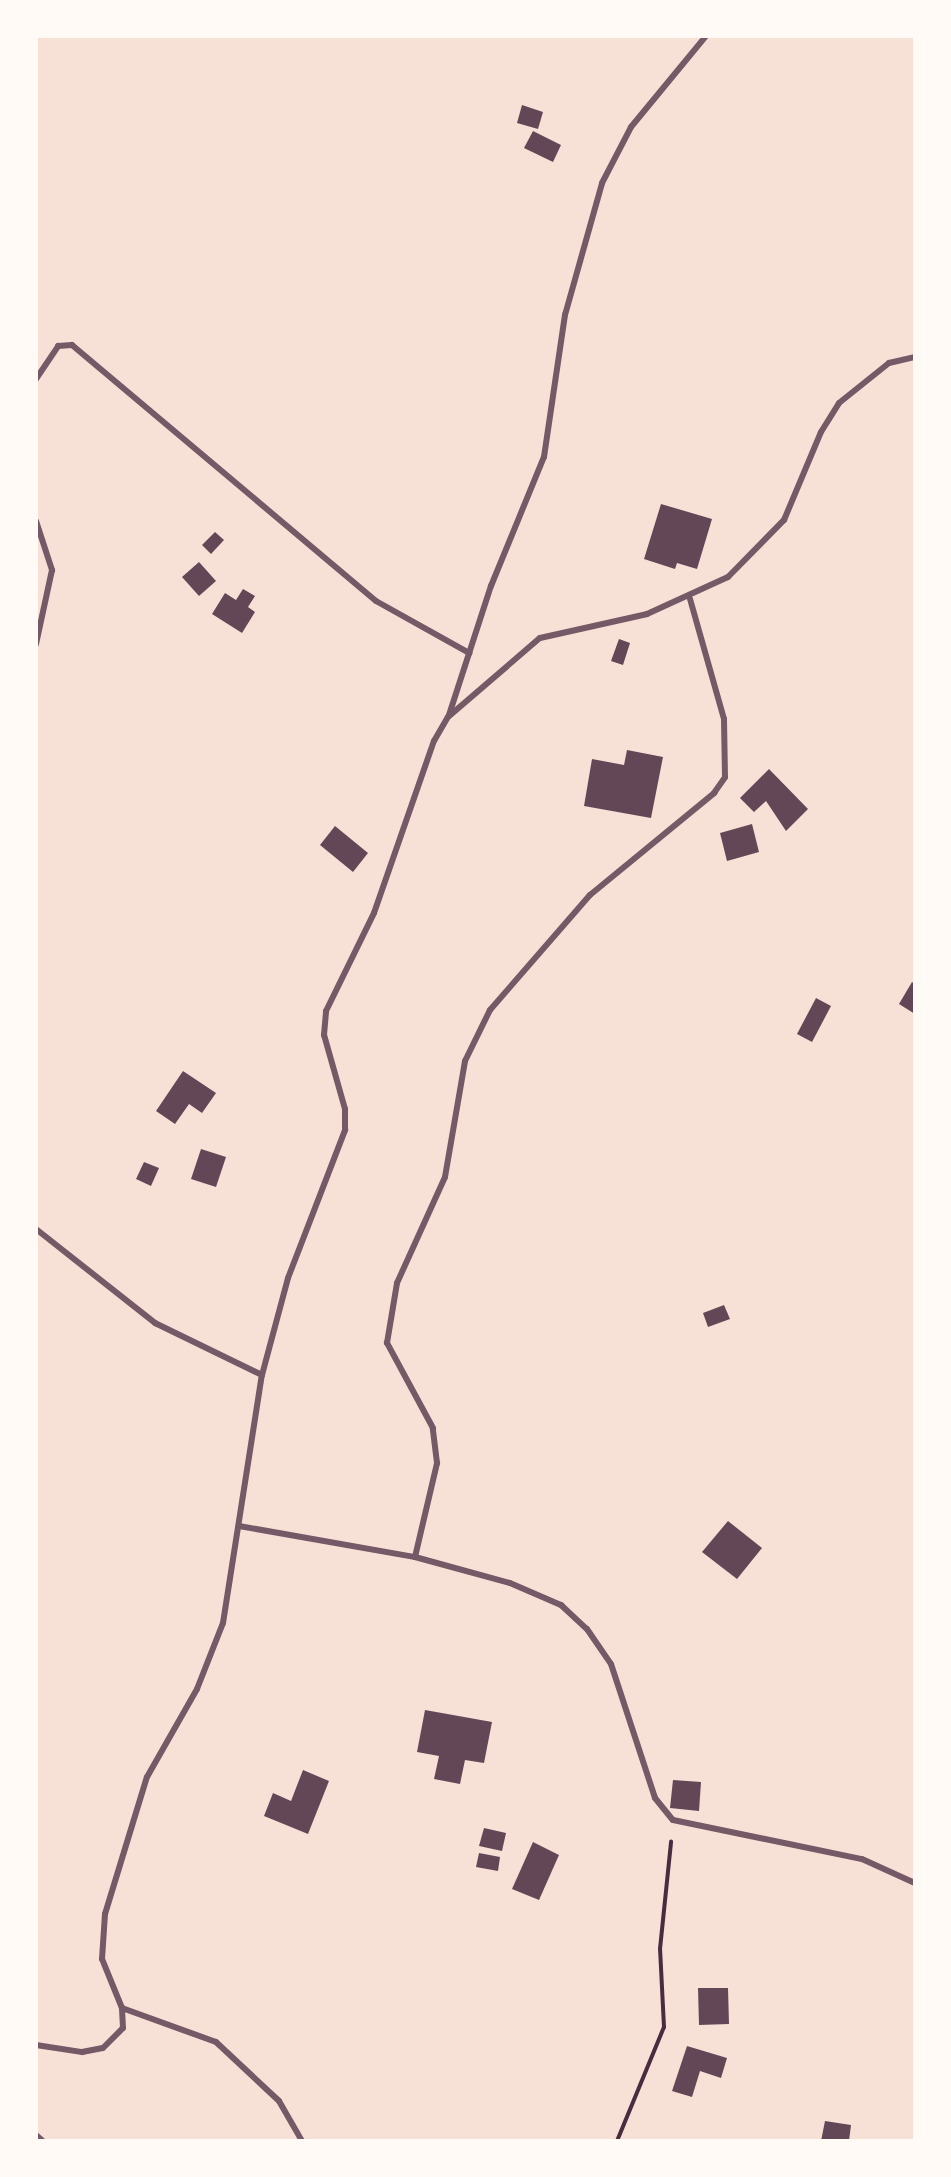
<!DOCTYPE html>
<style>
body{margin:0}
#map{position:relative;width:951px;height:2177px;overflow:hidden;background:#f7e1d7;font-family:Figtree,sans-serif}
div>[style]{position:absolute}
.building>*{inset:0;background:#644757}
.path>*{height:4px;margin:-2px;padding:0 2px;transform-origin:2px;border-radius:2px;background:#4a2c40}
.minor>*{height:6px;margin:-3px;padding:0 3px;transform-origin:3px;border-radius:3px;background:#755966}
span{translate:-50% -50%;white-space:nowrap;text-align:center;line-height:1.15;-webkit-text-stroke:5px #fffaf5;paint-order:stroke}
.frame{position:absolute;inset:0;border:38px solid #fffaf5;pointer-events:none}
</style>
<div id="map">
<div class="building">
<i style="clip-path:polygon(522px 105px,543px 112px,538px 129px,517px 123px)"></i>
<i style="clip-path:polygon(533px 131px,561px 145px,553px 162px,524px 148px)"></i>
<i style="clip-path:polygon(661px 504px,712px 519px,697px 569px,677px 563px,675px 569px,644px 559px)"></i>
<i style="clip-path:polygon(215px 532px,224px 540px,211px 554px,202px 545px)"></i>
<i style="clip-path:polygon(199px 562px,216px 581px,199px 596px,182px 577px)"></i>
<i style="clip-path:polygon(243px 589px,255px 596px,248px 607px,255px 612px,242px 633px,212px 614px,225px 593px,236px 600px)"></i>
<i style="clip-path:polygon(619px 639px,630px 643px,623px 665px,611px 661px)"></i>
<i style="clip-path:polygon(627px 750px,663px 757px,651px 818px,584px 806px,592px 759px,624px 765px)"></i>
<i style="clip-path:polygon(769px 769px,808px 809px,786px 831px,766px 801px,754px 812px,740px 798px)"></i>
<i style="clip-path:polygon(752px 824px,759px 852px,727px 861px,720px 833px)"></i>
<i style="clip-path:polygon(335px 826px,368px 853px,353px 872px,320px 845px)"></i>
<i style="clip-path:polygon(912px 982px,915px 984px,915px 1014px,899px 1004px)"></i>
<i style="clip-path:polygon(816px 998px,831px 1006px,812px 1042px,797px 1034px)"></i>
<i style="clip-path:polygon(183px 1071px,216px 1093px,202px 1113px,189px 1104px,175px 1124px,156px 1111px)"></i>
<i style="clip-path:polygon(201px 1149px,226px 1157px,216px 1187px,191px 1179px)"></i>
<i style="clip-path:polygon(144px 1162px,159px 1168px,151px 1186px,136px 1179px)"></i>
<i style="clip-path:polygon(724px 1305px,730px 1319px,708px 1327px,703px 1313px)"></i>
<i style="clip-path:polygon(728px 1521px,762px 1548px,737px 1579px,702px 1552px)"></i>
<i style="clip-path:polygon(425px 1710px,492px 1722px,484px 1763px,465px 1760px,460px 1784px,434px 1779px,439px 1756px,417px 1752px)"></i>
<i style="clip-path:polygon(303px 1770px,329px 1781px,308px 1834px,264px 1816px,273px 1793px,291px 1801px)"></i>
<i style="clip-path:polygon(673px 1780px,701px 1782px,699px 1811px,670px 1808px)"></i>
<i style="clip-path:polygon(484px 1828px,506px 1833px,502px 1851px,479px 1846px)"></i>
<i style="clip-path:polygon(533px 1842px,559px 1855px,539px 1900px,512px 1889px)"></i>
<i style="clip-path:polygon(479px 1853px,500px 1857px,498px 1871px,476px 1867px)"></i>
<i style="clip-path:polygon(698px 1988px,728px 1988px,729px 2024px,699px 2025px)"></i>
<i style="clip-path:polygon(687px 2046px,727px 2058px,721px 2078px,700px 2071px,692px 2097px,672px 2091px)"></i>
<i style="clip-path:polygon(825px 2121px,851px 2125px,849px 2141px,821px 2141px)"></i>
</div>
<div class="path">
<i style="left:617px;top:2141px;width:123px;rotate:-67.6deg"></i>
<i style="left:664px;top:2027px;width:78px;rotate:-92.9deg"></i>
<i style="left:660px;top:1949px;width:108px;rotate:-84.1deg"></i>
</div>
<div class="minor">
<i style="left:36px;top:379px;width:40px;rotate:-56deg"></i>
<i style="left:58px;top:346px;width:14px;rotate:-4deg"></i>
<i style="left:72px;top:345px;width:397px;rotate:40.1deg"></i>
<i style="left:376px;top:601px;width:107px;rotate:29.2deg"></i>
<i style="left:36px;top:521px;width:52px;rotate:71.9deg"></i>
<i style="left:52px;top:570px;width:76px;rotate:102.2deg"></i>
<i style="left:449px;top:715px;width:136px;rotate:-72deg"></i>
<i style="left:491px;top:586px;width:139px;rotate:-67.7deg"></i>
<i style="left:544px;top:457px;width:144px;rotate:-81.6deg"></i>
<i style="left:565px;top:315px;width:137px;rotate:-74.3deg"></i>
<i style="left:602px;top:183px;width:63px;rotate:-62.6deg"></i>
<i style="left:631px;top:127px;width:118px;rotate:-50.5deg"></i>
<i style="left:36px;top:1229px;width:152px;rotate:38.3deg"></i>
<i style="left:155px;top:1323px;width:119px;rotate:25.9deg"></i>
<i style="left:239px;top:1526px;width:179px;rotate:10deg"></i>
<i style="left:415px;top:1557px;width:98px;rotate:15.3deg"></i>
<i style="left:510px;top:1583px;width:56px;rotate:23.3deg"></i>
<i style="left:561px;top:1605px;width:35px;rotate:43deg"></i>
<i style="left:587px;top:1629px;width:42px;rotate:55.6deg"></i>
<i style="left:611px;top:1664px;width:141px;rotate:71.8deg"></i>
<i style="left:655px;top:1798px;width:28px;rotate:51deg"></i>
<i style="left:673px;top:1820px;width:193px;rotate:11.7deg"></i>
<i style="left:862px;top:1859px;width:58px;rotate:24.4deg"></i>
<i style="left:415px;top:1557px;width:97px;rotate:-76.8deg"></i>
<i style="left:437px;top:1463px;width:35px;rotate:-97deg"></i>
<i style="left:433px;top:1428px;width:97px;rotate:-118.4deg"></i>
<i style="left:387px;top:1343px;width:61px;rotate:-80.5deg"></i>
<i style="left:397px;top:1283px;width:116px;rotate:-65.6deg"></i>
<i style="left:445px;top:1177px;width:118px;rotate:-80.2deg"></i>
<i style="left:465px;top:1061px;width:57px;rotate:-63.9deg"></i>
<i style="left:490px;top:1010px;width:152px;rotate:-49deg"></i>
<i style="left:590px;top:895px;width:161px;rotate:-39.4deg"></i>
<i style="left:714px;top:793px;width:19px;rotate:-55deg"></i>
<i style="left:725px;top:777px;width:58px;rotate:-91deg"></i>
<i style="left:724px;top:719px;width:125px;rotate:-105.8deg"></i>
<i style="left:122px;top:2008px;width:100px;rotate:19.9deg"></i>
<i style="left:216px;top:2042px;width:86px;rotate:43.1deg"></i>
<i style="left:279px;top:2101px;width:46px;rotate:60.1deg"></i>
<i style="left:36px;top:2045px;width:47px;rotate:8.7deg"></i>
<i style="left:82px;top:2052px;width:21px;rotate:-11deg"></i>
<i style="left:103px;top:2048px;width:28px;rotate:-45deg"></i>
<i style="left:123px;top:2028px;width:20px;rotate:-93deg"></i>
<i style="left:122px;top:2008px;width:53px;rotate:-112.2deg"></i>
<i style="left:102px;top:1959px;width:45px;rotate:-86.2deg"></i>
<i style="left:105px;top:1914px;width:143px;rotate:-73deg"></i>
<i style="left:147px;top:1777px;width:101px;rotate:-60.4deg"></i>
<i style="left:197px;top:1689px;width:71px;rotate:-68.5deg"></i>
<i style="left:223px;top:1623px;width:251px;rotate:-81.1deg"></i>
<i style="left:262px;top:1375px;width:100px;rotate:-75deg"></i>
<i style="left:288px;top:1278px;width:159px;rotate:-68.9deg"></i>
<i style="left:345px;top:1130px;width:21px;rotate:-90deg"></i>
<i style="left:345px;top:1109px;width:77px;rotate:-105.8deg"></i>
<i style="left:324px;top:1035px;width:24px;rotate:-85deg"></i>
<i style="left:326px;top:1011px;width:109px;rotate:-63.9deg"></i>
<i style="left:374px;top:913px;width:182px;rotate:-70.8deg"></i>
<i style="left:434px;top:741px;width:28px;rotate:-60deg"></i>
<i style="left:448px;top:717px;width:121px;rotate:-40.7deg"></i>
<i style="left:540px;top:638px;width:110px;rotate:-12.6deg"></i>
<i style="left:647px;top:614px;width:89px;rotate:-24.6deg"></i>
<i style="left:728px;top:577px;width:80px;rotate:-45.5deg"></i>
<i style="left:784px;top:520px;width:95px;rotate:-67.2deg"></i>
<i style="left:821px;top:432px;width:34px;rotate:-58deg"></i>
<i style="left:839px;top:403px;width:64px;rotate:-38.7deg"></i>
<i style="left:889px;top:363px;width:27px;rotate:-13deg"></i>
<i style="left:36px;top:2135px;width:9px;rotate:41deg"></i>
</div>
<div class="frame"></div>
</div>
